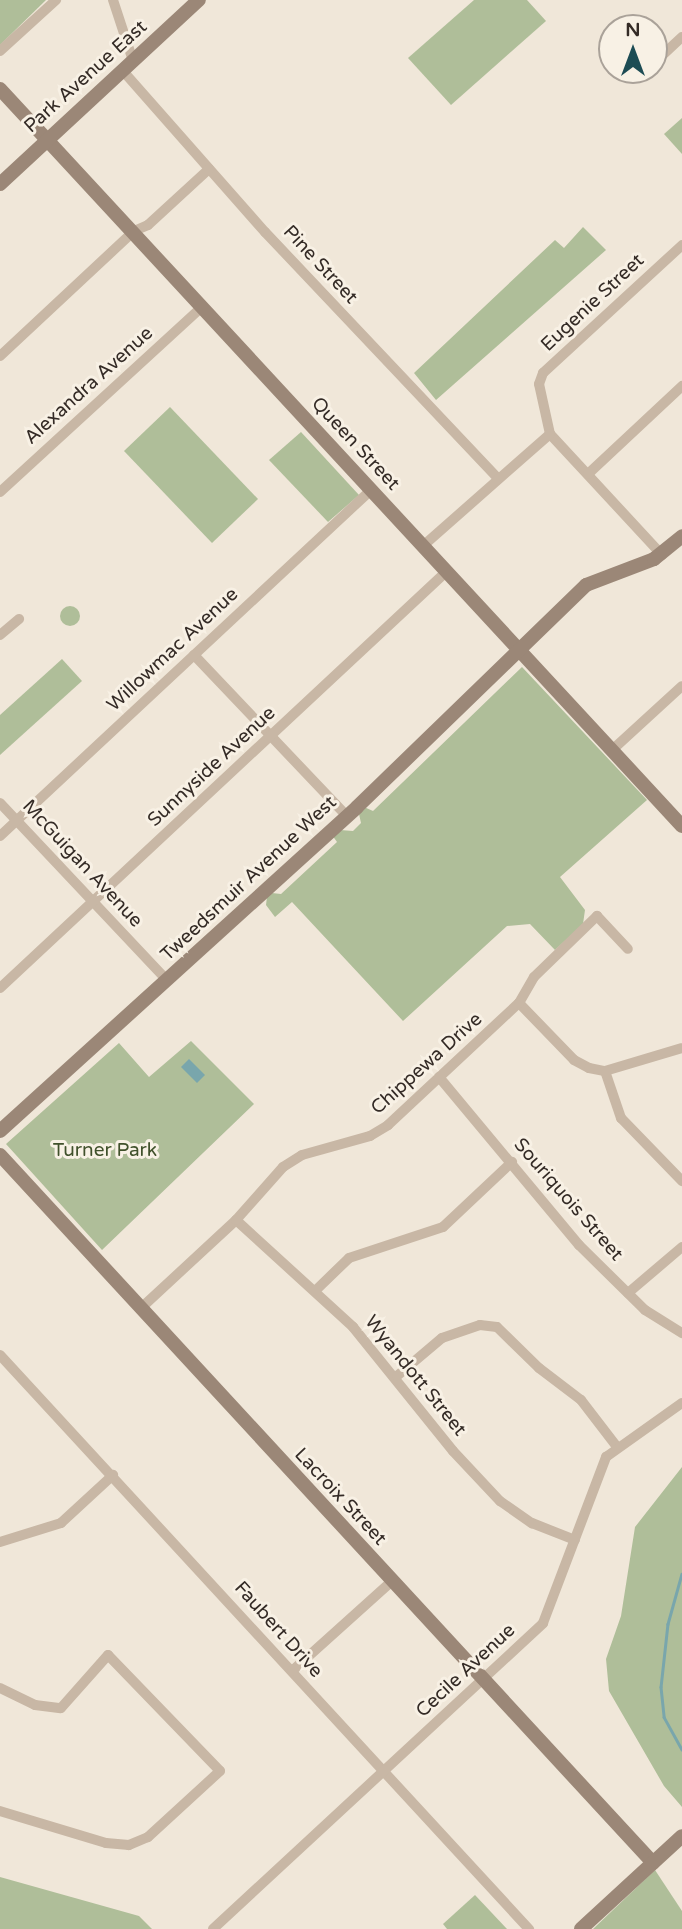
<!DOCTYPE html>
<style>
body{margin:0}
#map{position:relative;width:682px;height:1929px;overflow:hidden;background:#f0e7d9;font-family:"Varela Round",sans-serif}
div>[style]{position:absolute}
.green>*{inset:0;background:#afbe99}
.round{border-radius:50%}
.water>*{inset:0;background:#79a6ac}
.stream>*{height:2.5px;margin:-1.25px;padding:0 1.25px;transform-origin:1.25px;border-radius:1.25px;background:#79a6ac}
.street>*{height:10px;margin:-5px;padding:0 5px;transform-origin:5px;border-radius:5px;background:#c8b7a5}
.secondary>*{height:14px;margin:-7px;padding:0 7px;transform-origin:7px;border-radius:7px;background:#9b8777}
span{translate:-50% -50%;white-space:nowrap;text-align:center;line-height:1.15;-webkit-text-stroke:6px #f8f1e5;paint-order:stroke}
.street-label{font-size:19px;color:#342b26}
.park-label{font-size:19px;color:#40512b}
.north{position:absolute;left:598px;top:14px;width:70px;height:70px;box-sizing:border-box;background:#f8f1e5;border:2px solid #aaa299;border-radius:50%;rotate:0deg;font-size:19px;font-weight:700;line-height:28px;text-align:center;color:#342b26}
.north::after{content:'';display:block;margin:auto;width:24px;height:32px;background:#1d4c54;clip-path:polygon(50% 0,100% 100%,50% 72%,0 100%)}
</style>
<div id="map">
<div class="green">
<i style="clip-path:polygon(0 0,46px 0,0 45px)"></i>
<i style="clip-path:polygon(474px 0,527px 0,546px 21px,451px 105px,408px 58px)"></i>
<i style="clip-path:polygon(682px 118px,682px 154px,664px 134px)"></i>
<i style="clip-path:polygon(583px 227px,606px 250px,436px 400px,414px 373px,555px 240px,564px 248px)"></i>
<i style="clip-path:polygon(170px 407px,258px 499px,212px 543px,124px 451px)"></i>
<i style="clip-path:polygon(301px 432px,359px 495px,328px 522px,269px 460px)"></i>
<i class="round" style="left:60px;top:606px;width:20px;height:20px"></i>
<i style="clip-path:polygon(62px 659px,82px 681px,0 755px,0 715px)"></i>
<i style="clip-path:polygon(522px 667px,647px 800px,560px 877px,585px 910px,583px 924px,555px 950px,530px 924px,507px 926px,403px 1021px,292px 902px,275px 917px,266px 905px,267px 897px,272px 893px,281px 894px,337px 842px,332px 835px,340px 830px,353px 831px,361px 823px,359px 814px,364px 807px,373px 811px)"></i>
<i style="clip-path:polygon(191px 1041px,254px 1104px,102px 1250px,6px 1144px,119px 1043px,149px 1077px)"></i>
<i style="clip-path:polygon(682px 1467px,682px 1807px,664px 1786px,609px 1691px,606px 1659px,621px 1616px,635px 1527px)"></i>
<i style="clip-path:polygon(655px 1870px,682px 1911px,682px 1929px,593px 1929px)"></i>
<i style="clip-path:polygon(0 1877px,139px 1916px,152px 1929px,0 1929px)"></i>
<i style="clip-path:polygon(475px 1895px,507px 1929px,447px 1929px,443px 1924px)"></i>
</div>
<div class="water">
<i style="clip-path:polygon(189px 1059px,205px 1075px,197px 1083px,181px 1067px)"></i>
</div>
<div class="stream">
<i style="left:682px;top:1574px;width:52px;rotate:105.6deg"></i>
<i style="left:668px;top:1624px;width:63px;rotate:96.3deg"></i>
<i style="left:661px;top:1687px;width:30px;rotate:84deg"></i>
<i style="left:664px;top:1717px;width:37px;rotate:61deg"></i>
</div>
<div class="street">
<i style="left:113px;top:0;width:64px;rotate:71.8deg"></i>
<i style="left:0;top:51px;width:76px;rotate:-42.3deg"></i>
<i style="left:654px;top:63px;width:38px;rotate:-43deg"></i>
<i style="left:123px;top:71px;width:215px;rotate:48.6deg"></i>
<i style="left:265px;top:232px;width:337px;rotate:46.6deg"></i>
<i style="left:638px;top:77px;width:11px;rotate:-41deg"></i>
<i style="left:0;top:356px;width:183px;rotate:-43deg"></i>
<i style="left:134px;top:231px;width:15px;rotate:-23deg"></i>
<i style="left:148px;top:225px;width:83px;rotate:-42.6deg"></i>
<i style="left:550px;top:434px;width:51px;rotate:-102.4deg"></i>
<i style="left:539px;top:384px;width:12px;rotate:-70deg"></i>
<i style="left:543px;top:373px;width:189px;rotate:-42.6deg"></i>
<i style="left:550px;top:434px;width:165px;rotate:47.2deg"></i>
<i style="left:588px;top:474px;width:129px;rotate:-43.1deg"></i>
<i style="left:0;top:492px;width:274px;rotate:-42.5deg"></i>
<i style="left:424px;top:545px;width:168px;rotate:-41.4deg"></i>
<i style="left:0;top:635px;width:25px;rotate:-40deg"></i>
<i style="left:194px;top:655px;width:221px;rotate:46.5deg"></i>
<i style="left:611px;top:751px;width:96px;rotate:-42.5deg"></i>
<i style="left:0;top:803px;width:243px;rotate:46.7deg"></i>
<i style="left:0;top:836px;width:507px;rotate:-43deg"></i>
<i style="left:0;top:988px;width:611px;rotate:-43.01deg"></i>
<i style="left:519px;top:1003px;width:79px;rotate:46deg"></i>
<i style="left:574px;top:1060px;width:17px;rotate:28deg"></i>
<i style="left:589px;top:1068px;width:16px;rotate:11deg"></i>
<i style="left:605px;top:1071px;width:80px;rotate:-16.6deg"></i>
<i style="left:605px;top:1071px;width:50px;rotate:71.2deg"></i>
<i style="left:621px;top:1118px;width:88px;rotate:45.9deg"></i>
<i style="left:439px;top:1077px;width:219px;rotate:50.2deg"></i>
<i style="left:579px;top:1245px;width:93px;rotate:44.6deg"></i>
<i style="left:645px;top:1310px;width:44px;rotate:31.9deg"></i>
<i style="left:236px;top:1220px;width:159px;rotate:42.4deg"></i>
<i style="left:353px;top:1327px;width:159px;rotate:51.1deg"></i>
<i style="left:453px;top:1451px;width:69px;rotate:46.8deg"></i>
<i style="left:500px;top:1501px;width:39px;rotate:35deg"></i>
<i style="left:532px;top:1523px;width:46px;rotate:21.6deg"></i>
<i style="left:315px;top:1291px;width:47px;rotate:-44.1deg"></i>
<i style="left:349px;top:1258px;width:99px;rotate:-18.3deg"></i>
<i style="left:443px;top:1227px;width:95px;rotate:-43.3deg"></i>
<i style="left:628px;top:1293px;width:71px;rotate:-40.4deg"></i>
<i style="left:140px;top:1309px;width:131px;rotate:-42.8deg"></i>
<i style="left:236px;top:1220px;width:71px;rotate:-48.4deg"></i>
<i style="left:283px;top:1167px;width:22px;rotate:-32deg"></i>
<i style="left:302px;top:1155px;width:71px;rotate:-15.6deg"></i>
<i style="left:370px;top:1136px;width:21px;rotate:-31deg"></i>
<i style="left:388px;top:1125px;width:179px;rotate:-43deg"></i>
<i style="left:519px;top:1003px;width:30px;rotate:-60deg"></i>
<i style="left:534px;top:977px;width:88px;rotate:-44.1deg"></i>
<i style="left:597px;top:916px;width:45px;rotate:46.8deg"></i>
<i style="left:0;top:1355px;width:781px;rotate:47.34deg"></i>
<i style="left:397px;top:1376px;width:59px;rotate:-40.2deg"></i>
<i style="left:442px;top:1338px;width:40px;rotate:-18.9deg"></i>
<i style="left:480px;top:1325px;width:17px;rotate:7deg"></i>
<i style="left:497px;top:1327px;width:59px;rotate:44.3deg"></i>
<i style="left:539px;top:1368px;width:53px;rotate:37.3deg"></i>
<i style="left:581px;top:1400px;width:59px;rotate:52.5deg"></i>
<i style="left:0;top:1542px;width:64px;rotate:-17.3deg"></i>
<i style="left:61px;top:1523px;width:71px;rotate:-42.7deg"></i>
<i style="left:292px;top:1671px;width:135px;rotate:-42deg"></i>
<i style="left:0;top:1688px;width:39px;rotate:26deg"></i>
<i style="left:35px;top:1705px;width:26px;rotate:7deg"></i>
<i style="left:61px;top:1708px;width:71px;rotate:-48.4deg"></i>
<i style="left:108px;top:1655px;width:161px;rotate:46deg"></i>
<i style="left:220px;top:1771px;width:98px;rotate:137.5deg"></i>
<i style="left:148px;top:1837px;width:21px;rotate:157deg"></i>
<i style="left:129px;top:1845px;width:23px;rotate:-175deg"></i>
<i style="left:106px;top:1843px;width:111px;rotate:-163.2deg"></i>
<i style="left:213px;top:1929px;width:450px;rotate:-42.8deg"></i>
<i style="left:543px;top:1623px;width:178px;rotate:-69.2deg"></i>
<i style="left:606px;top:1457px;width:93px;rotate:-35.4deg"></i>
</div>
<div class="secondary">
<i style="left:0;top:89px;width:1004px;rotate:47.22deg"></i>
<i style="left:0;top:184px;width:271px;rotate:-42.8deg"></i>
<i style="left:0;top:1131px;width:482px;rotate:-42.2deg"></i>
<i style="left:357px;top:807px;width:319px;rotate:-44.1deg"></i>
<i style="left:586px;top:585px;width:73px;rotate:-20.9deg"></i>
<i style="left:654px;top:559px;width:36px;rotate:-39deg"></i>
<i style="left:0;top:1155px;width:963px;rotate:47.31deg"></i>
<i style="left:581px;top:1929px;width:137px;rotate:-42.6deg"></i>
</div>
<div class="street-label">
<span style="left:86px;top:77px;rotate:-42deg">Park Avenue East</span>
<span style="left:320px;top:265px;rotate:47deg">Pine Street</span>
<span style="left:593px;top:303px;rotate:-43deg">Eugenie Street</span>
<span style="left:89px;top:386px;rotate:-42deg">Alexandra Avenue</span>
<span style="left:355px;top:444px;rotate:47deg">Queen Street</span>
<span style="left:173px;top:650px;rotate:-43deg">Willowmac Avenue</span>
<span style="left:212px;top:767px;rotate:-43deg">Sunnyside Avenue</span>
<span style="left:82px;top:864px;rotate:47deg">McGuigan Avenue</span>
<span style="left:249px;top:879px;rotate:-43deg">Tweedsmuir Avenue West</span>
<span style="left:427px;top:1064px;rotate:-42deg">Chippewa Drive</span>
<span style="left:568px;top:1200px;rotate:49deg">Souriquois Street</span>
<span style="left:415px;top:1376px;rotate:51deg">Wyandott Street</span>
<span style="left:340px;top:1497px;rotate:47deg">Lacroix Street</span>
<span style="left:278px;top:1630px;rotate:48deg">Faubert Drive</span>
<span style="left:466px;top:1671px;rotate:-43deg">Cecile Avenue</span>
</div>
<div class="park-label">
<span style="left:105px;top:1151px">Turner Park</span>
</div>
<div class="north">N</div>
</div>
